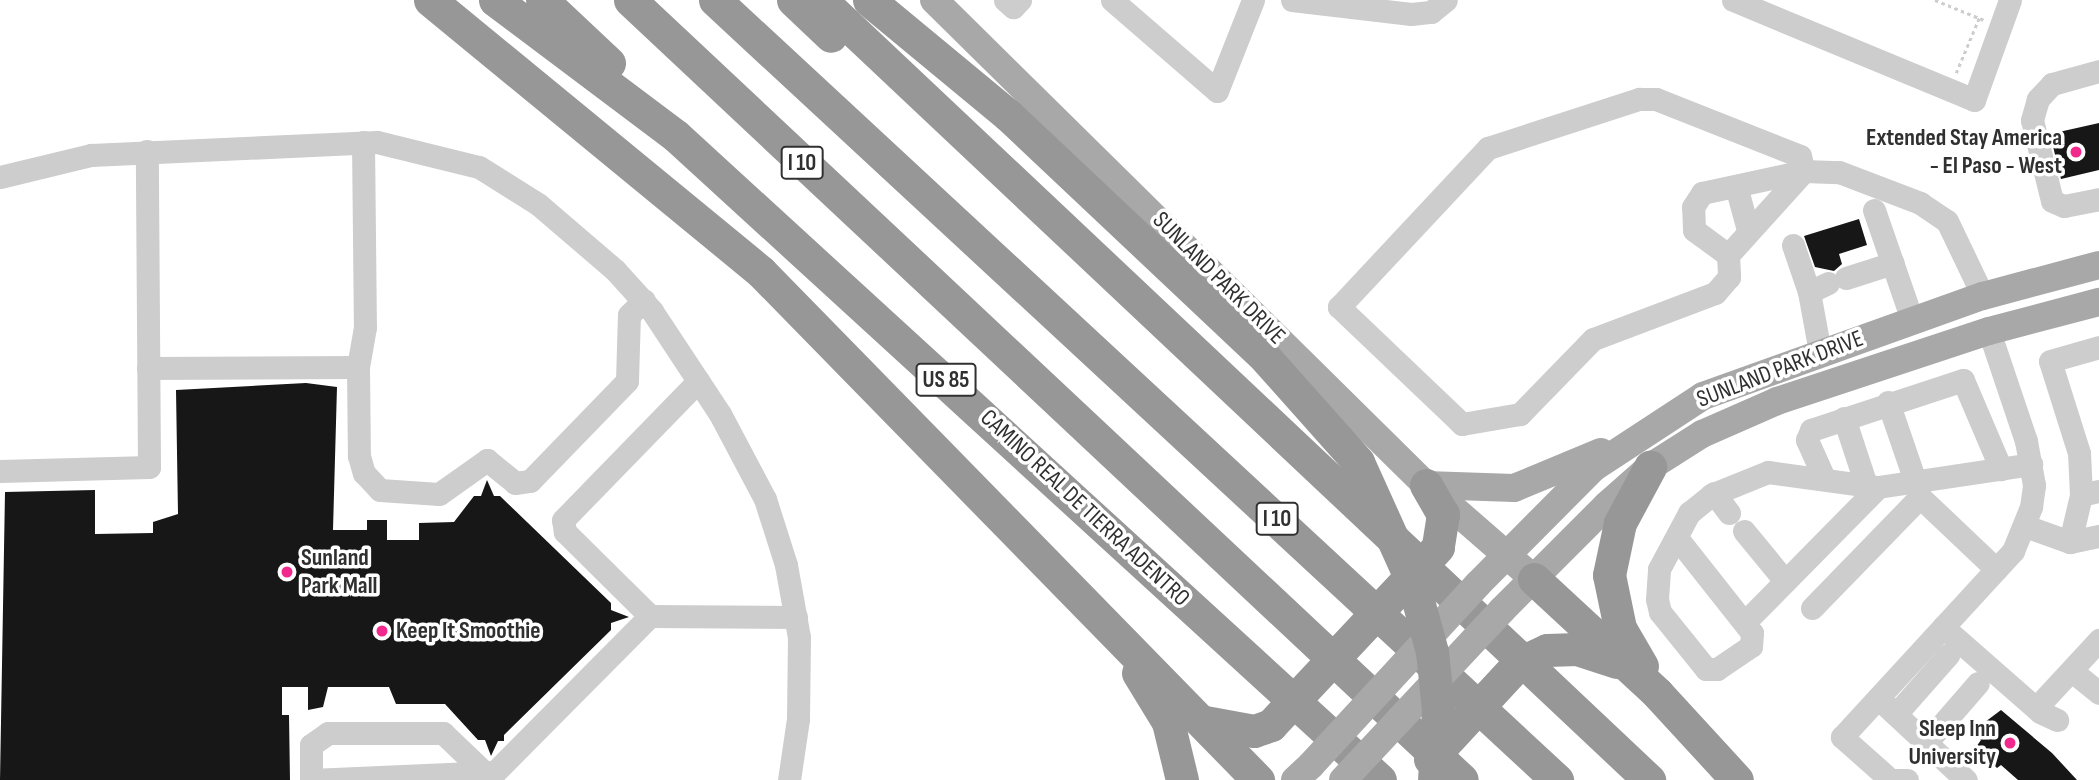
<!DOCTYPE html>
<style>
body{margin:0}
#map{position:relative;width:2099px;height:780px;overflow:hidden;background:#fff;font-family:"Sofia Sans Condensed",sans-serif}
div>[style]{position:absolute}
.building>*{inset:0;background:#171717}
.path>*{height:2.5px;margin-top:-1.25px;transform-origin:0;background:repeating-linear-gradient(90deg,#cdcdcd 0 3.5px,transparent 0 7px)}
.minor>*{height:23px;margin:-11.5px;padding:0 11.5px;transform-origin:11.5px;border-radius:11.5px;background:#cdcdcd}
.major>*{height:28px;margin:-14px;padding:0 14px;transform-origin:14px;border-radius:14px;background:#a8a8a8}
.highway>*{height:33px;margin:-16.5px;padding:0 16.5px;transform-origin:16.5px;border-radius:16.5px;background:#979797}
.major-bridge>*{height:28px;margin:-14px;padding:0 14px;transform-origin:14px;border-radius:14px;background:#a8a8a8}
.highway-bridge>*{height:33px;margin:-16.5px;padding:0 16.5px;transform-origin:16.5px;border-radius:16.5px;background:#979797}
.dots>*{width:19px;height:19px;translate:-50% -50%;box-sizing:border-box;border:4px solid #fff;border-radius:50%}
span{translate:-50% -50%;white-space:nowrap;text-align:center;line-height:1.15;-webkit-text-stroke:7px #fff;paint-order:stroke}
.shield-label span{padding:2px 5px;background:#fff;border:2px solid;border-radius:5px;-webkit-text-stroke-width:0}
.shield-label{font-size:23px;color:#303030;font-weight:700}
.poi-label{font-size:24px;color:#303030;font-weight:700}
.right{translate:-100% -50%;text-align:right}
.left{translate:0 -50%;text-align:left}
.street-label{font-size:24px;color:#303030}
</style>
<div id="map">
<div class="building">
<i style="clip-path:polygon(2099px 123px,2099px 170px,2061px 179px,2050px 134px)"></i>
<i style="clip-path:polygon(1859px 219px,1867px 245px,1839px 254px,1842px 264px,1834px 271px,1815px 267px,1804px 236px)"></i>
<i style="clip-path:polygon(306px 383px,337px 387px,333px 530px,367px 530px,367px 520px,387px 520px,387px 540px,419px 540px,419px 523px,454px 522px,474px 496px,481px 496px,487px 480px,494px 496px,500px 496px,611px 603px,611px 610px,629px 617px,611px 623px,611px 630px,504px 735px,504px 741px,498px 741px,491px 756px,485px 740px,478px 740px,445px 704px,396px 704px,389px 687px,328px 687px,323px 707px,308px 710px,308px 687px,282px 687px,282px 715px,289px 715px,290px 780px,0 780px,5px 492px,95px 490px,95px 534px,153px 533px,153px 522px,178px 514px,176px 390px)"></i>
<i style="clip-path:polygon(2001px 710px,2052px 753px,2077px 780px,2018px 780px,2001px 765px,1997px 768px,1976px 747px,1981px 740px,1973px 731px)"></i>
</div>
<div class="path">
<i style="left:1935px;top:0;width:53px;rotate:22.2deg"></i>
<i style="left:1956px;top:73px;width:60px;rotate:-67.3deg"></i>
</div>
<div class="minor">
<i style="left:1005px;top:0;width:11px;rotate:41deg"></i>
<i style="left:1013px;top:7px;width:10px;rotate:-45deg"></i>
<i style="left:1112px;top:0;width:139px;rotate:40.9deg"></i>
<i style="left:1217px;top:91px;width:98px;rotate:-68.4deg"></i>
<i style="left:1292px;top:0;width:120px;rotate:6.7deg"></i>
<i style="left:1411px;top:14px;width:20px;rotate:-6deg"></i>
<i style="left:1431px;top:12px;width:19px;rotate:-39deg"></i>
<i style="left:1733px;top:0;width:261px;rotate:22.5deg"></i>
<i style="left:1974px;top:100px;width:106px;rotate:-70.2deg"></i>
<i style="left:2099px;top:71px;width:49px;rotate:164.5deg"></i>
<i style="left:2052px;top:84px;width:21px;rotate:133deg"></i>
<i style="left:2038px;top:99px;width:22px;rotate:106deg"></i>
<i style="left:2032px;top:120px;width:83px;rotate:76.1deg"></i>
<i style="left:2052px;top:201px;width:13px;rotate:23deg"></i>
<i style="left:2064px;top:206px;width:36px;rotate:-11deg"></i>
<i style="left:1639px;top:99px;width:17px"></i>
<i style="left:1656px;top:99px;width:155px;rotate:21.6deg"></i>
<i style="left:1800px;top:156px;width:16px;rotate:75deg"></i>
<i style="left:1804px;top:171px;width:113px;rotate:132.1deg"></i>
<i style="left:1728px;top:255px;width:22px;rotate:87deg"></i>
<i style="left:1729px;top:277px;width:21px;rotate:131deg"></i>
<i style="left:1715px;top:293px;width:130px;rotate:159.3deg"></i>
<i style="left:1593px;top:339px;width:105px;rotate:134.2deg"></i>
<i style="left:1520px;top:414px;width:59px;rotate:170.2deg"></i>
<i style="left:1462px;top:424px;width:170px;rotate:-136.4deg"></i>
<i style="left:1339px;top:307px;width:218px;rotate:-46.9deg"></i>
<i style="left:1488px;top:148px;width:159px;rotate:-18deg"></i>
<i style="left:363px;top:142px;width:185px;rotate:89.4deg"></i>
<i style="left:365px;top:327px;width:41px;rotate:99.9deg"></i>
<i style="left:358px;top:367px;width:89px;rotate:89.4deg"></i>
<i style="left:359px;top:456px;width:18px;rotate:74deg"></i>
<i style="left:364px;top:473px;width:23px;rotate:47deg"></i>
<i style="left:380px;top:490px;width:59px;rotate:3.9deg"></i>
<i style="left:439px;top:494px;width:59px;rotate:-35.3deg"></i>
<i style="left:487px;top:460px;width:36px;rotate:39deg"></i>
<i style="left:515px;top:483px;width:15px;rotate:-8deg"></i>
<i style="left:530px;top:481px;width:139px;rotate:-45.9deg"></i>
<i style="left:627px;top:381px;width:66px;rotate:-88.3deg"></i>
<i style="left:629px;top:315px;width:21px;rotate:-45deg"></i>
<i style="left:0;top:177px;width:94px;rotate:-13.6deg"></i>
<i style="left:91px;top:155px;width:286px;rotate:-2.6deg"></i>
<i style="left:377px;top:142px;width:105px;rotate:13.8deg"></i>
<i style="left:479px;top:167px;width:70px;rotate:32.1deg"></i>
<i style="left:538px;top:204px;width:101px;rotate:40.6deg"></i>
<i style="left:615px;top:270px;width:55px;rotate:47.9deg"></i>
<i style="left:652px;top:311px;width:123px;rotate:56.6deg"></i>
<i style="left:720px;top:414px;width:96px;rotate:62.1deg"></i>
<i style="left:765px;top:499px;width:69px;rotate:72.3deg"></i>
<i style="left:786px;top:565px;width:73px;rotate:79.8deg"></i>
<i style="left:799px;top:637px;width:82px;rotate:90.7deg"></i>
<i style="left:798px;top:719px;width:62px;rotate:98.4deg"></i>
<i style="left:1736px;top:186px;width:46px;rotate:74.7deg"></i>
<i style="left:1874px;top:210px;width:116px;rotate:70.9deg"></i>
<i style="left:1793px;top:245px;width:50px;rotate:71.2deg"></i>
<i style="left:1728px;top:255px;width:42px;rotate:-143.7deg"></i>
<i style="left:1694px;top:230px;width:23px;rotate:-92deg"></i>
<i style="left:1693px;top:207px;width:17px;rotate:-57deg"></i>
<i style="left:1702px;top:193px;width:104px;rotate:-12.2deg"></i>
<i style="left:1804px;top:171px;width:35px;rotate:2deg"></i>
<i style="left:1839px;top:172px;width:87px;rotate:20.9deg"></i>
<i style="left:1920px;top:203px;width:32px;rotate:34deg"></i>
<i style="left:1947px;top:221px;width:83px;rotate:64.4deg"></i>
<i style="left:1846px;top:278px;width:49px;rotate:-17.7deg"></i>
<i style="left:1820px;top:352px;width:61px;rotate:-100.4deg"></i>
<i style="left:1809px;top:292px;width:21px;rotate:-25deg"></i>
<i style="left:148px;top:368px;width:210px;rotate:-0.3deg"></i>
<i style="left:1888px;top:402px;width:83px;rotate:71.1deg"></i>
<i style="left:1844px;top:418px;width:71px;rotate:71.8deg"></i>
<i style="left:0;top:471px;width:149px;rotate:-1.5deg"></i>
<i style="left:149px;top:467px;width:316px;rotate:-90.4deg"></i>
<i style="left:1824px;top:478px;width:42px;rotate:-114.1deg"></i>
<i style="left:1807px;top:440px;width:11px;rotate:-68deg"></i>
<i style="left:1811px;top:430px;width:160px;rotate:-18.2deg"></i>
<i style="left:1963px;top:380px;width:97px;rotate:66.9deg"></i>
<i style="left:1714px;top:493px;width:25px;rotate:53deg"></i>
<i style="left:2081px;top:495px;width:42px;rotate:-92.7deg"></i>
<i style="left:2079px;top:453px;width:96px;rotate:-107.5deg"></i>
<i style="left:2050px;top:361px;width:51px;rotate:-15.9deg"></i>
<i style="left:2025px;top:526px;width:48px;rotate:19.6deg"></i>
<i style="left:2070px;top:542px;width:30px;rotate:-12deg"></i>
<i style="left:1744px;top:531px;width:65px;rotate:50.6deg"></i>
<i style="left:1677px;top:538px;width:121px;rotate:51.7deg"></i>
<i style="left:1752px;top:633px;width:13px;rotate:94deg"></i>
<i style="left:1751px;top:646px;width:41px;rotate:145.9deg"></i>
<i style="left:1717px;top:669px;width:11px;rotate:180deg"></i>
<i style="left:1706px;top:669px;width:73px;rotate:-128.9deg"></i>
<i style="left:1660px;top:612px;width:13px;rotate:-103deg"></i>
<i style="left:1657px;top:599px;width:30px;rotate:-86deg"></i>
<i style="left:1659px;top:569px;width:64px;rotate:-61.8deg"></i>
<i style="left:1689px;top:513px;width:28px;rotate:-39deg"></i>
<i style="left:1711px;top:495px;width:61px;rotate:-22deg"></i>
<i style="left:1768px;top:472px;width:111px;rotate:7.8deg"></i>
<i style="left:1878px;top:487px;width:155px;rotate:-8.5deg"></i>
<i style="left:2070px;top:542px;width:48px;rotate:-76.8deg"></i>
<i style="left:2081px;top:495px;width:18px;rotate:-13deg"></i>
<i style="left:1812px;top:608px;width:155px;rotate:-45.8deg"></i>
<i style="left:1920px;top:497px;width:105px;rotate:43.5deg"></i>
<i style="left:650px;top:616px;width:146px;rotate:0.4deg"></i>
<i style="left:1746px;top:621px;width:188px;rotate:-45.4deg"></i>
<i style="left:1943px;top:627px;width:129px;rotate:41.2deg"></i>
<i style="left:2040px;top:712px;width:19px;rotate:25deg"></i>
<i style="left:2072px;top:671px;width:35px;rotate:39deg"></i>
<i style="left:1878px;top:698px;width:120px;rotate:43deg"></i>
<i style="left:2036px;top:708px;width:93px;rotate:-47.2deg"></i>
<i style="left:1896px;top:714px;width:79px;rotate:-48.6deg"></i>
<i style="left:1926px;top:743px;width:79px;rotate:-49.1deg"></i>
<i style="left:1886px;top:776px;width:59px;rotate:-138.4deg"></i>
<i style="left:1842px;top:737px;width:253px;rotate:-47.4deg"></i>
<i style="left:2013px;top:551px;width:48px;rotate:-67.8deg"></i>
<i style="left:2031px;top:507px;width:22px;rotate:-82deg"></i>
<i style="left:2034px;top:485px;width:45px;rotate:-100.3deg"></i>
<i style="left:2026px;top:441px;width:116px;rotate:-108.6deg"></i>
<i style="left:311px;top:778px;width:33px;rotate:-90deg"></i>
<i style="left:311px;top:745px;width:21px;rotate:-35deg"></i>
<i style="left:328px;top:733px;width:115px"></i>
<i style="left:443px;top:733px;width:61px;rotate:43.7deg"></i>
<i style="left:311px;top:780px;width:184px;rotate:-2.5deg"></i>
<i style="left:495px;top:772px;width:220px;rotate:-45.2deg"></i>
<i style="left:650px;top:616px;width:120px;rotate:-135.3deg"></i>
<i style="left:565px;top:532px;width:12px;rotate:-99deg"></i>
<i style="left:563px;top:520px;width:194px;rotate:-45.8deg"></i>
<i style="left:1886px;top:780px;width:21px"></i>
</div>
<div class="major">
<i style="left:934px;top:0;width:691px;rotate:44.59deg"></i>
<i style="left:1426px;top:485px;width:143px;rotate:41deg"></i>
<i style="left:1426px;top:485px;width:88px;rotate:2deg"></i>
<i style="left:1514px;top:488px;width:94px;rotate:-22.5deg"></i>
<i style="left:1478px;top:584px;width:163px;rotate:-45.2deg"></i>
<i style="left:1593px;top:468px;width:131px;rotate:-33.2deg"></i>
<i style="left:1703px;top:396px;width:297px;rotate:-19.7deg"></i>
<i style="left:1983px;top:296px;width:120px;rotate:-15deg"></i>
<i style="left:1502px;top:610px;width:148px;rotate:-45deg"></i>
<i style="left:1607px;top:505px;width:57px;rotate:-41.5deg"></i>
<i style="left:1650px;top:467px;width:62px;rotate:-32.4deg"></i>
<i style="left:1702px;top:434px;width:82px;rotate:-23.7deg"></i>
<i style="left:1777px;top:401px;width:223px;rotate:-18.3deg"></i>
<i style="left:1989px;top:331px;width:114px;rotate:-14.8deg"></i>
<i style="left:1295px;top:780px;width:22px;rotate:-43deg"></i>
</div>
<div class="highway">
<i style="left:430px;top:0;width:428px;rotate:39.4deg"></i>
<i style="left:761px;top:272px;width:711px;rotate:45.63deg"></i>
<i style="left:495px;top:0;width:226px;rotate:36.9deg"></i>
<i style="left:676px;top:136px;width:954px;rotate:42.45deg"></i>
<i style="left:542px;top:0;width:92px;rotate:43.2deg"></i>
<i style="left:630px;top:0;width:1140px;rotate:43.15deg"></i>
<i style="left:715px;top:0;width:1148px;rotate:42.81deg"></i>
<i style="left:793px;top:0;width:52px;rotate:43.5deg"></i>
<i style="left:821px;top:0;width:1138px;rotate:43.29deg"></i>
<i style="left:869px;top:0;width:180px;rotate:39.6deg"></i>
<i style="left:1426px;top:485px;width:34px;rotate:60deg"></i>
<i style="left:1443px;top:514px;width:33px;rotate:99deg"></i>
<i style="left:1534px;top:579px;width:168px;rotate:42.8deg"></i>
<i style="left:1657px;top:693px;width:118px;rotate:47.4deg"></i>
<i style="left:1547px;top:650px;width:30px;rotate:-2deg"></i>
<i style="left:1577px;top:649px;width:42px;rotate:18deg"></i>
<i style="left:1642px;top:666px;width:44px;rotate:-120.1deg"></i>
<i style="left:1620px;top:628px;width:54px;rotate:-101.7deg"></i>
<i style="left:1609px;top:575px;width:53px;rotate:-78.1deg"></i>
<i style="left:1620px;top:523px;width:64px;rotate:-61.8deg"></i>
<i style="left:1138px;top:673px;width:57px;rotate:58.5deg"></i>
<i style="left:1168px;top:722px;width:60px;rotate:76.4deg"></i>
<i style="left:1205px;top:722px;width:50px;rotate:10.4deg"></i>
<i style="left:1254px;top:731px;width:18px;rotate:-19deg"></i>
</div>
<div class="major-bridge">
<i style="left:1311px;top:765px;width:246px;rotate:-47.3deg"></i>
<i style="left:1343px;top:780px;width:233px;rotate:-46.9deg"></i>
</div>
<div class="highway-bridge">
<i style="left:1008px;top:115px;width:347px;rotate:43.3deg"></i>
<i style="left:1261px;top:353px;width:146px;rotate:48.3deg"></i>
<i style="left:1358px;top:462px;width:136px;rotate:65.7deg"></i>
<i style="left:1414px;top:586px;width:68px;rotate:74.7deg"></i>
<i style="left:1432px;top:652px;width:57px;rotate:84deg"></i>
<i style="left:1438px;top:709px;width:71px;rotate:93.2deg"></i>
<i style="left:1271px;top:725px;width:244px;rotate:-46.8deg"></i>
<i style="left:1430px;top:759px;width:131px;rotate:-47.2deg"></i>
<i style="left:1519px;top:663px;width:31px;rotate:-25deg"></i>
</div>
<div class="dots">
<i style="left:2076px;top:152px;background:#f1298d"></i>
<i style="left:287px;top:572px;background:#f1298d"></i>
<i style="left:382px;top:631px;background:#f1298d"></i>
<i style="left:2010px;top:743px;background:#f1298d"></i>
</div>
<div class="shield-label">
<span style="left:802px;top:163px">I 10</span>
<span style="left:946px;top:380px">US 85</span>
<span style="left:1277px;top:519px">I 10</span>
</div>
<div class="poi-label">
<span class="right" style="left:2062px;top:152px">Extended Stay America<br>- El Paso - West</span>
<span class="left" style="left:301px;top:572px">Sunland<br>Park Mall</span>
<span class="left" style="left:396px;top:631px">Keep It Smoothie</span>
<span class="right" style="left:1996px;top:743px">Sleep Inn<br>University</span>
</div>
<div class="street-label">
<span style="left:1219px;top:278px;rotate:45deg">SUNLAND PARK DRIVE</span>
<span style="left:1780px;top:369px;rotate:-21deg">SUNLAND PARK DRIVE</span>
<span style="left:1085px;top:508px;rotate:43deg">CAMINO REAL DE TIERRA ADENTRO</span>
</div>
</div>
